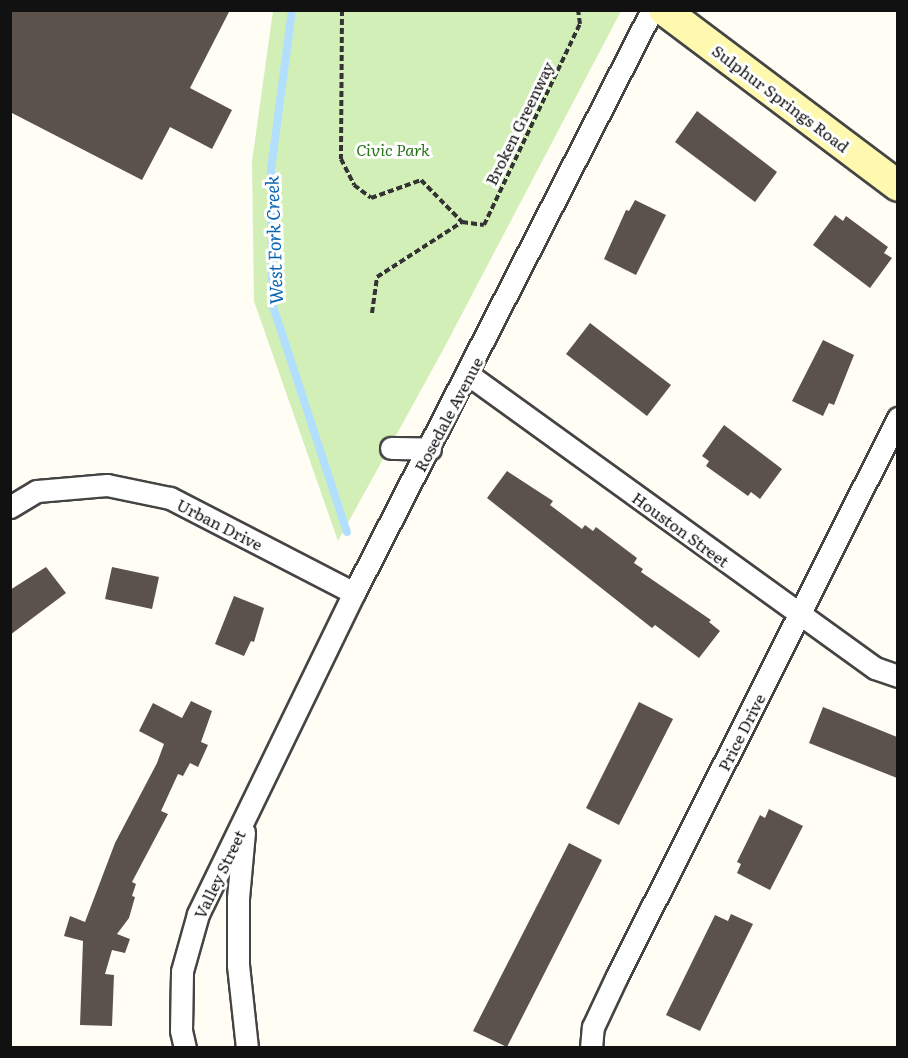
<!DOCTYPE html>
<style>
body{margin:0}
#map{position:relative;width:908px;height:1058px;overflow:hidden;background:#fffdf4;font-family:Literata,serif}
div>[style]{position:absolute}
.green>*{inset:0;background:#d3efb8}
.stream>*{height:8px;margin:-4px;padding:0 4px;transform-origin:4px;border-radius:4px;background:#b2dffd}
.building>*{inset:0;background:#5b524b}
.path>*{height:4px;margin-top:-2px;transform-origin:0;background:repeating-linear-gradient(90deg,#333 0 6px,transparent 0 9px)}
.roads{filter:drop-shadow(2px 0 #444) drop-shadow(-2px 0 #444) drop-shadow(0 2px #444) drop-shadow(0 -2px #444)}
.street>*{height:21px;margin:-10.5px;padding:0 10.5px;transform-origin:10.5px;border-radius:10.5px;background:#fff}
.secondary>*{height:30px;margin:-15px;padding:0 15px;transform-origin:15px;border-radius:15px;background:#fff8af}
span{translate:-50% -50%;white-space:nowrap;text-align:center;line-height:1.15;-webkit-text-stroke:6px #fff;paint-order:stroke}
.street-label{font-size:16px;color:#111}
.park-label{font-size:16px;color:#287218;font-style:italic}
.water-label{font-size:18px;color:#0965b3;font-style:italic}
.frame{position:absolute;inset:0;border:12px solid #111;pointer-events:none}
</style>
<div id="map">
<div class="green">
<i style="clip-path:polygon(273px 11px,621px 11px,443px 350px,338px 541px,254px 301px,252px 162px)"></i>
</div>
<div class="stream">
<i style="left:292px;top:10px;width:160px;rotate:97.5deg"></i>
<i style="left:271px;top:169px;width:134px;rotate:89.6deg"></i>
<i style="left:272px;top:303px;width:241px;rotate:71.9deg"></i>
</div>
<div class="building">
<i style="clip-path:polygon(10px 10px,230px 10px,190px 88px,232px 110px,212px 149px,170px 127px,142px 180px,10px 112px)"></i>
<i style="clip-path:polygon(697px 111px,777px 172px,755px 202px,675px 142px)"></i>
<i style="clip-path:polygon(635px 200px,666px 215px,636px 275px,604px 259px,626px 210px,629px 211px)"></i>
<i style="clip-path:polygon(835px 215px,843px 221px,846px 216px,888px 247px,884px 253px,892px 258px,870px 288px,813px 245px)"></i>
<i style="clip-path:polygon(590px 323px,671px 385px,647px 416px,566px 354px)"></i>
<i style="clip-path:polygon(823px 340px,854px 355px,834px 405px,829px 403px,823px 416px,792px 401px)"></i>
<i style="clip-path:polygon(724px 425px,782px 469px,760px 499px,751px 492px,748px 496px,706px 466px,709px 461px,702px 456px)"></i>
<i style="clip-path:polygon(507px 471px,553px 501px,550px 505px,582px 529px,585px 525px,593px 531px,596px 527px,637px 558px,634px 563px,643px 569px,641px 572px,711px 620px,709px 622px,720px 631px,699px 658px,655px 625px,652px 628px,487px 498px)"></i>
<i style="clip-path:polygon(46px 567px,66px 593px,10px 635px,10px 590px)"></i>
<i style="clip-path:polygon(112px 567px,159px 577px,152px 609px,105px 599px)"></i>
<i style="clip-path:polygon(234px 596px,264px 608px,254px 642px,251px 641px,244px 656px,215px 644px)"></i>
<i style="clip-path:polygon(191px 701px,212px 711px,201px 742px,208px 745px,198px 767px,190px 763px,183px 776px,178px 774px,161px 811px,168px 814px,132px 882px,136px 884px,132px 896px,135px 897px,129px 918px,117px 934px,130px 939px,125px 953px,112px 950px,105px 974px,114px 975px,112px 1026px,80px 1025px,83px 941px,64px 936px,70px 916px,85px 922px,115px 843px,157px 763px,164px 744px,139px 731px,153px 703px,182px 718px)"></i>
<i style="clip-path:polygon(639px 702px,673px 719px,619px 825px,586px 808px)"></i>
<i style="clip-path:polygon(823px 707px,897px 737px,897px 778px,809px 743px)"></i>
<i style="clip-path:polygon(769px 809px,803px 826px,770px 890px,737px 873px,741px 864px,737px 862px,760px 815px,765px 818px)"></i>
<i style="clip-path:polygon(569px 843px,602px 860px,507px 1047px,473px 1031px)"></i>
<i style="clip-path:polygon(731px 914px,753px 924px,700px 1031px,666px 1015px,715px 915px,728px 921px)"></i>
</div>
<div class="path">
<i style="left:342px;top:10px;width:149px;rotate:90.4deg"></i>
<i style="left:341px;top:159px;width:29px;rotate:63deg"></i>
<i style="left:354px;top:185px;width:21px;rotate:37deg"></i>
<i style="left:371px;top:198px;width:53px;rotate:-19.8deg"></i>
<i style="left:421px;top:180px;width:59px;rotate:45.7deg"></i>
<i style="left:372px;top:313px;width:36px;rotate:-82deg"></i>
<i style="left:377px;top:277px;width:101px;rotate:-32.9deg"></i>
<i style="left:462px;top:222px;width:22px;rotate:8deg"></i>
<i style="left:484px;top:225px;width:223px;rotate:-64.5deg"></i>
<i style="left:580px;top:24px;width:14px;rotate:-98deg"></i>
</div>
<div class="roads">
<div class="street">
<i style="left:469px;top:375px;width:501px;rotate:35.82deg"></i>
<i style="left:875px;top:668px;width:24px;rotate:19deg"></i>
<i style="left:391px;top:448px;width:39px;rotate:1deg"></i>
<i style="left:10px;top:507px;width:31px;rotate:-31deg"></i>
<i style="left:37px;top:491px;width:70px;rotate:-4.9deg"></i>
<i style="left:107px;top:485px;width:64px;rotate:11.7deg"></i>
<i style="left:170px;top:498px;width:207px;rotate:27.3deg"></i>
<i style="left:244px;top:832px;width:66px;rotate:95.2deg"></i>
<i style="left:238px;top:898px;width:67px;rotate:90deg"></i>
<i style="left:238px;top:965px;width:83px;rotate:83.8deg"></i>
<i style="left:185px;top:1048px;width:18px;rotate:-103deg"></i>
<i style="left:181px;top:1030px;width:59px;rotate:-89deg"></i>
<i style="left:182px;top:971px;width:59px;rotate:-74.3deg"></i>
<i style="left:198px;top:914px;width:357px;rotate:-64.1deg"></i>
<i style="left:354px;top:593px;width:655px;rotate:-62.93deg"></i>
<i style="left:591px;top:1048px;width:21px;rotate:-85deg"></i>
<i style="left:593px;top:1027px;width:56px;rotate:-64.8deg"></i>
<i style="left:617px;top:976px;width:625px;rotate:-63.27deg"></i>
</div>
<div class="secondary">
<i style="left:664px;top:10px;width:293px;rotate:36.9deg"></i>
</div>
</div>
<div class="street-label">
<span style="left:781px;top:98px;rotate:37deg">Sulphur Springs Road</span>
<span style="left:519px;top:123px;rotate:-64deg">Broken Greenway</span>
<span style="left:448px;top:414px;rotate:-62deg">Rosedale Avenue</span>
<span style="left:220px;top:524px;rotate:27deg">Urban Drive</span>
<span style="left:681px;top:529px;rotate:36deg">Houston Street</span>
<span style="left:741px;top:732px;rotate:-63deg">Price Drive</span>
<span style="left:219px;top:874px;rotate:-64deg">Valley Street</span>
</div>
<div class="park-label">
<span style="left:393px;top:149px">Civic Park</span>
</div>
<div class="water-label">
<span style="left:274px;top:240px;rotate:-92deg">West Fork Creek</span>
</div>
<div class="frame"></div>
</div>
